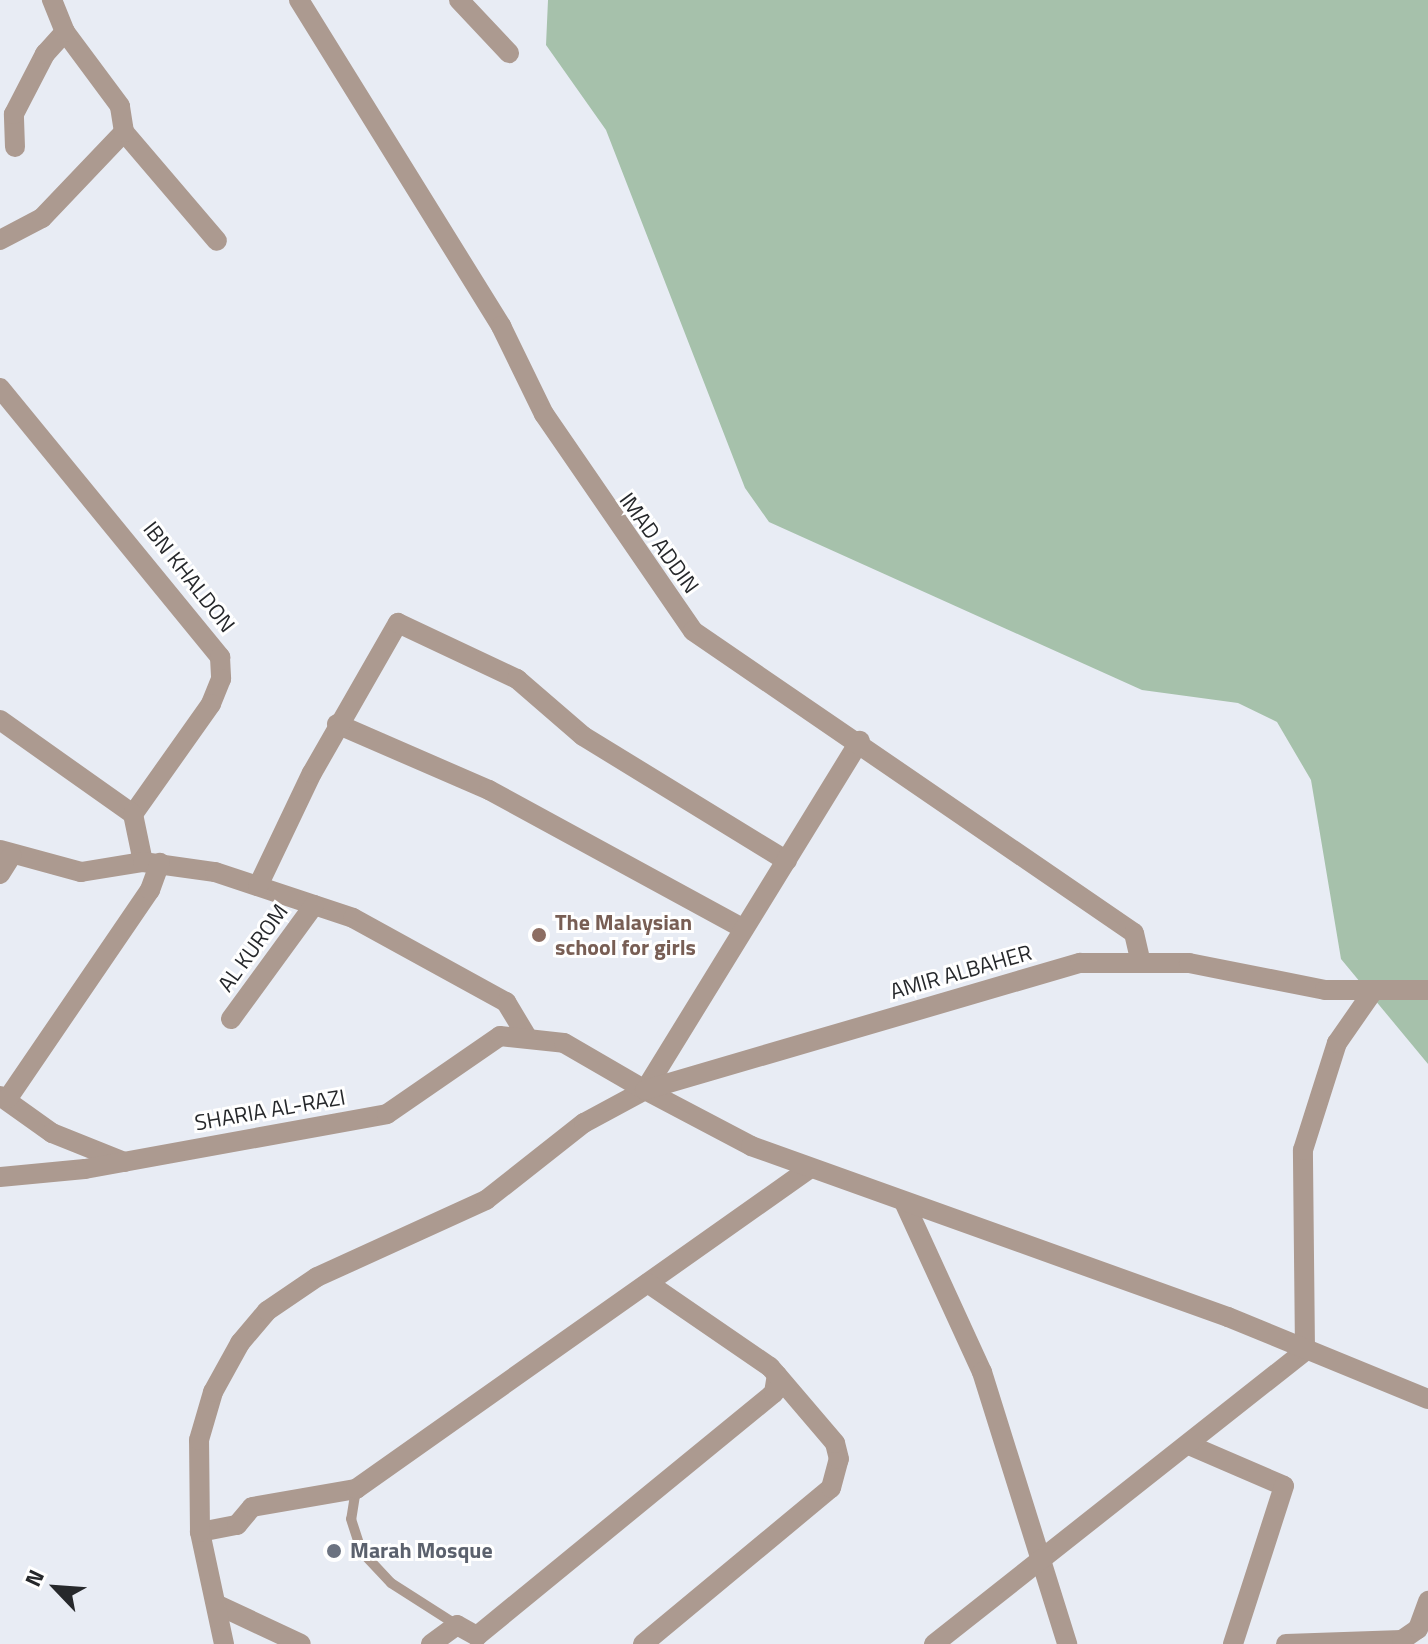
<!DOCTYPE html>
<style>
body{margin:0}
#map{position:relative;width:1428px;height:1644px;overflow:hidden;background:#e8ecf4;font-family:"Titillium Web",sans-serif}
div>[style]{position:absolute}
.green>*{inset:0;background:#a6c1ab}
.service>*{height:10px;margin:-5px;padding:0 5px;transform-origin:5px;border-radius:5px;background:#ac9a90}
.minor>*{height:20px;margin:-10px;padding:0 10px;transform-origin:10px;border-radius:10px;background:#ac9a90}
.tertiary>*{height:20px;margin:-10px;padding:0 10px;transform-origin:10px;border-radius:10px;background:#ac9a90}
.dots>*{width:22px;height:22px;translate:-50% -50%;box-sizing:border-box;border:4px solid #fff;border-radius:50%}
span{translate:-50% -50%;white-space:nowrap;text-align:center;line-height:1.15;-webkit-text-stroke:6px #fff;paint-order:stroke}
.street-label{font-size:22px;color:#26282b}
.education-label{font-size:22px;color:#785e54;font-weight:700}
.left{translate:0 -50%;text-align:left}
.worship-label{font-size:22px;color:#5b616d;font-weight:700}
.north{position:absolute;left:16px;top:1548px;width:80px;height:80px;-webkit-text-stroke:6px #fff;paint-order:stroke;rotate:295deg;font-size:22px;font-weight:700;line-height:32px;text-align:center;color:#26282b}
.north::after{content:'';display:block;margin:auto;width:28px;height:36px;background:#26282b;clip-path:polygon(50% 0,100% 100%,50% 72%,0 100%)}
</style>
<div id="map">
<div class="green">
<i style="clip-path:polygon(548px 0,1428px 0,1428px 1064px,1341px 959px,1311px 780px,1277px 722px,1238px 703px,1142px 690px,769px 522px,745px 488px,606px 130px,546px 45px)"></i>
</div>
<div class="service">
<i style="left:356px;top:1489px;width:30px;rotate:99deg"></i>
<i style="left:351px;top:1519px;width:35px;rotate:72deg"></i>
<i style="left:362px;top:1552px;width:42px;rotate:46.9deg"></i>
<i style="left:391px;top:1583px;width:78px;rotate:32.5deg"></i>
</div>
<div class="minor">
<i style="left:459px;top:0;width:73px;rotate:46.7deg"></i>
<i style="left:124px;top:132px;width:143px;rotate:49.5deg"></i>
<i style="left:15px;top:147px;width:33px;rotate:-92deg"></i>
<i style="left:14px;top:114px;width:68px;rotate:-62.7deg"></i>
<i style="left:45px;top:54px;width:30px;rotate:-48deg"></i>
<i style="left:0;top:240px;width:47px;rotate:-27.6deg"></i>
<i style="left:42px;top:218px;width:119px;rotate:-46.4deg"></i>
<i style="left:124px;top:132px;width:26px;rotate:-99deg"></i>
<i style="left:120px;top:106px;width:92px;rotate:-126.6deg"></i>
<i style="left:65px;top:32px;width:35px;rotate:-112deg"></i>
<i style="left:0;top:388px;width:348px;rotate:50.7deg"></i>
<i style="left:220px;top:657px;width:22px;rotate:87deg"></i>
<i style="left:221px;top:679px;width:27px;rotate:112deg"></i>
<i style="left:211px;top:704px;width:135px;rotate:125.3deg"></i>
<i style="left:0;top:720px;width:163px;rotate:35.3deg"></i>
<i style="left:133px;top:814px;width:49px;rotate:78.2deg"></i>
<i style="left:337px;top:724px;width:166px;rotate:23.5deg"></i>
<i style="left:489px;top:790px;width:290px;rotate:28.6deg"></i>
<i style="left:0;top:850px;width:84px;rotate:15.2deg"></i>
<i style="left:81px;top:872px;width:63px;rotate:-9.2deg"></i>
<i style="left:143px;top:862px;width:73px;rotate:7.9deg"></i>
<i style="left:215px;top:872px;width:145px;rotate:18.4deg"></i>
<i style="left:353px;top:918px;width:175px;rotate:28.8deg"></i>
<i style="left:506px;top:1002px;width:39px;rotate:59deg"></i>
<i style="left:0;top:874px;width:22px;rotate:-58deg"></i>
<i style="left:258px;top:886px;width:125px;rotate:-64.5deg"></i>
<i style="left:312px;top:773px;width:173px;rotate:-60.2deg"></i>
<i style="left:398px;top:623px;width:132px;rotate:25.2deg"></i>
<i style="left:517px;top:679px;width:87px;rotate:40.8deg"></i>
<i style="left:583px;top:736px;width:239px;rotate:31.5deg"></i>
<i style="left:231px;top:1019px;width:141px;rotate:-53.9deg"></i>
<i style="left:0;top:1096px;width:64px;rotate:35.4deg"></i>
<i style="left:52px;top:1133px;width:78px;rotate:21.9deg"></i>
<i style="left:8px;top:1098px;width:252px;rotate:-55.7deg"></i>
<i style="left:150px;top:890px;width:29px;rotate:-70deg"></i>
<i style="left:905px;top:1204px;width:185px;rotate:65.4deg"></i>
<i style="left:982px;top:1372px;width:285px;rotate:72.6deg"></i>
<i style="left:1189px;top:1445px;width:103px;rotate:23.3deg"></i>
<i style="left:1284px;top:1486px;width:166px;rotate:107.9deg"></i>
<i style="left:200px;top:1532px;width:38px;rotate:-11deg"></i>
<i style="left:237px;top:1525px;width:23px;rotate:-50deg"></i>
<i style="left:252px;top:1507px;width:106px;rotate:-9.8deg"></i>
<i style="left:356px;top:1489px;width:555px;rotate:-35.24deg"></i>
<i style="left:220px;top:1606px;width:89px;rotate:25.1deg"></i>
<i style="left:224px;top:1644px;width:115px;rotate:-102.1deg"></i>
<i style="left:200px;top:1532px;width:92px;rotate:-90.6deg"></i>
<i style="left:199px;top:1440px;width:50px;rotate:-73.7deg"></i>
<i style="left:213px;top:1392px;width:56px;rotate:-61.1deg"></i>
<i style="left:240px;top:1343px;width:42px;rotate:-49.8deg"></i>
<i style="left:267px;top:1311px;width:60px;rotate:-34.2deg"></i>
<i style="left:317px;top:1277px;width:186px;rotate:-24.5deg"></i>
<i style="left:486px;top:1200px;width:125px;rotate:-38.2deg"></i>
<i style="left:584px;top:1123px;width:69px;rotate:-28.4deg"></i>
<i style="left:645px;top:1090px;width:410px;rotate:-58.4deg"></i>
<i style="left:431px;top:1644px;width:32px;rotate:-36deg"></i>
<i style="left:457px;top:1625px;width:23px;rotate:29deg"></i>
<i style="left:477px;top:1636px;width:384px;rotate:-39.3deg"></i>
<i style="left:774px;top:1393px;width:18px;rotate:-81deg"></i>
<i style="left:777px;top:1375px;width:11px;rotate:-131deg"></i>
<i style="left:770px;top:1367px;width:148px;rotate:-145.5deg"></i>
<i style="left:643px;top:1644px;width:244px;rotate:-39.7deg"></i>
<i style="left:831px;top:1488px;width:30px;rotate:-75deg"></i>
<i style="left:839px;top:1459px;width:16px;rotate:-104deg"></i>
<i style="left:835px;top:1443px;width:89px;rotate:-130.5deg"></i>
<i style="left:934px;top:1644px;width:473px;rotate:-38.3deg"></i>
<i style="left:1305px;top:1351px;width:201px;rotate:-90.6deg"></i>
<i style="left:1303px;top:1150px;width:112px;rotate:-72.4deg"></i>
<i style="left:1337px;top:1043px;width:60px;rotate:-55.2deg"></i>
<i style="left:1286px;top:1644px;width:116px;rotate:-2deg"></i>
<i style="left:1402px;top:1640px;width:19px;rotate:-35deg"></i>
<i style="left:1418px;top:1629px;width:30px;rotate:-70deg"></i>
</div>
<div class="tertiary">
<i style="left:299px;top:0;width:384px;rotate:58.2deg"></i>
<i style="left:501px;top:326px;width:98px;rotate:64deg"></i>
<i style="left:544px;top:414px;width:263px;rotate:55.5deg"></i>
<i style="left:693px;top:631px;width:534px;rotate:34.4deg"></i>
<i style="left:1134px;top:933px;width:28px;rotate:77deg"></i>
<i style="left:645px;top:1090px;width:120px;rotate:27.8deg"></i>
<i style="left:751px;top:1146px;width:507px;rotate:19.72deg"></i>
<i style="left:1228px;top:1317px;width:216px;rotate:22.3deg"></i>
<i style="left:0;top:1177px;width:85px;rotate:-5.4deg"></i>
<i style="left:85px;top:1169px;width:307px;rotate:-10.3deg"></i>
<i style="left:387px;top:1114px;width:137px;rotate:-34.6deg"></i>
<i style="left:500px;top:1036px;width:64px;rotate:6.2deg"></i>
<i style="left:564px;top:1043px;width:94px;rotate:30.1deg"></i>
<i style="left:645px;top:1090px;width:453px;rotate:-16.3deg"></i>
<i style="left:1080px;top:963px;width:109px"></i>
<i style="left:1189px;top:963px;width:139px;rotate:11.2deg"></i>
<i style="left:1325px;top:990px;width:103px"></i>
</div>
<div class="dots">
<i style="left:539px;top:935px;background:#8d6e63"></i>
<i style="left:334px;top:1551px;background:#6b7280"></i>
</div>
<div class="street-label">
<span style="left:659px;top:543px;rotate:54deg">IMAD ADDIN</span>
<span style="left:189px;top:577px;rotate:52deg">IBN KHALDON</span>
<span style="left:253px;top:948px;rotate:-54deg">AL KUROM</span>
<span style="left:961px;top:972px;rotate:-16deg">AMIR ALBAHER</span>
<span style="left:270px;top:1110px;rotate:-10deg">SHARIA AL-RAZI</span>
</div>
<div class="education-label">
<span class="left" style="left:555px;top:935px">The Malaysian<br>school for girls</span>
</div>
<div class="worship-label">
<span class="left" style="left:350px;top:1551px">Marah Mosque</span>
</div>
<div class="north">N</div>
</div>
